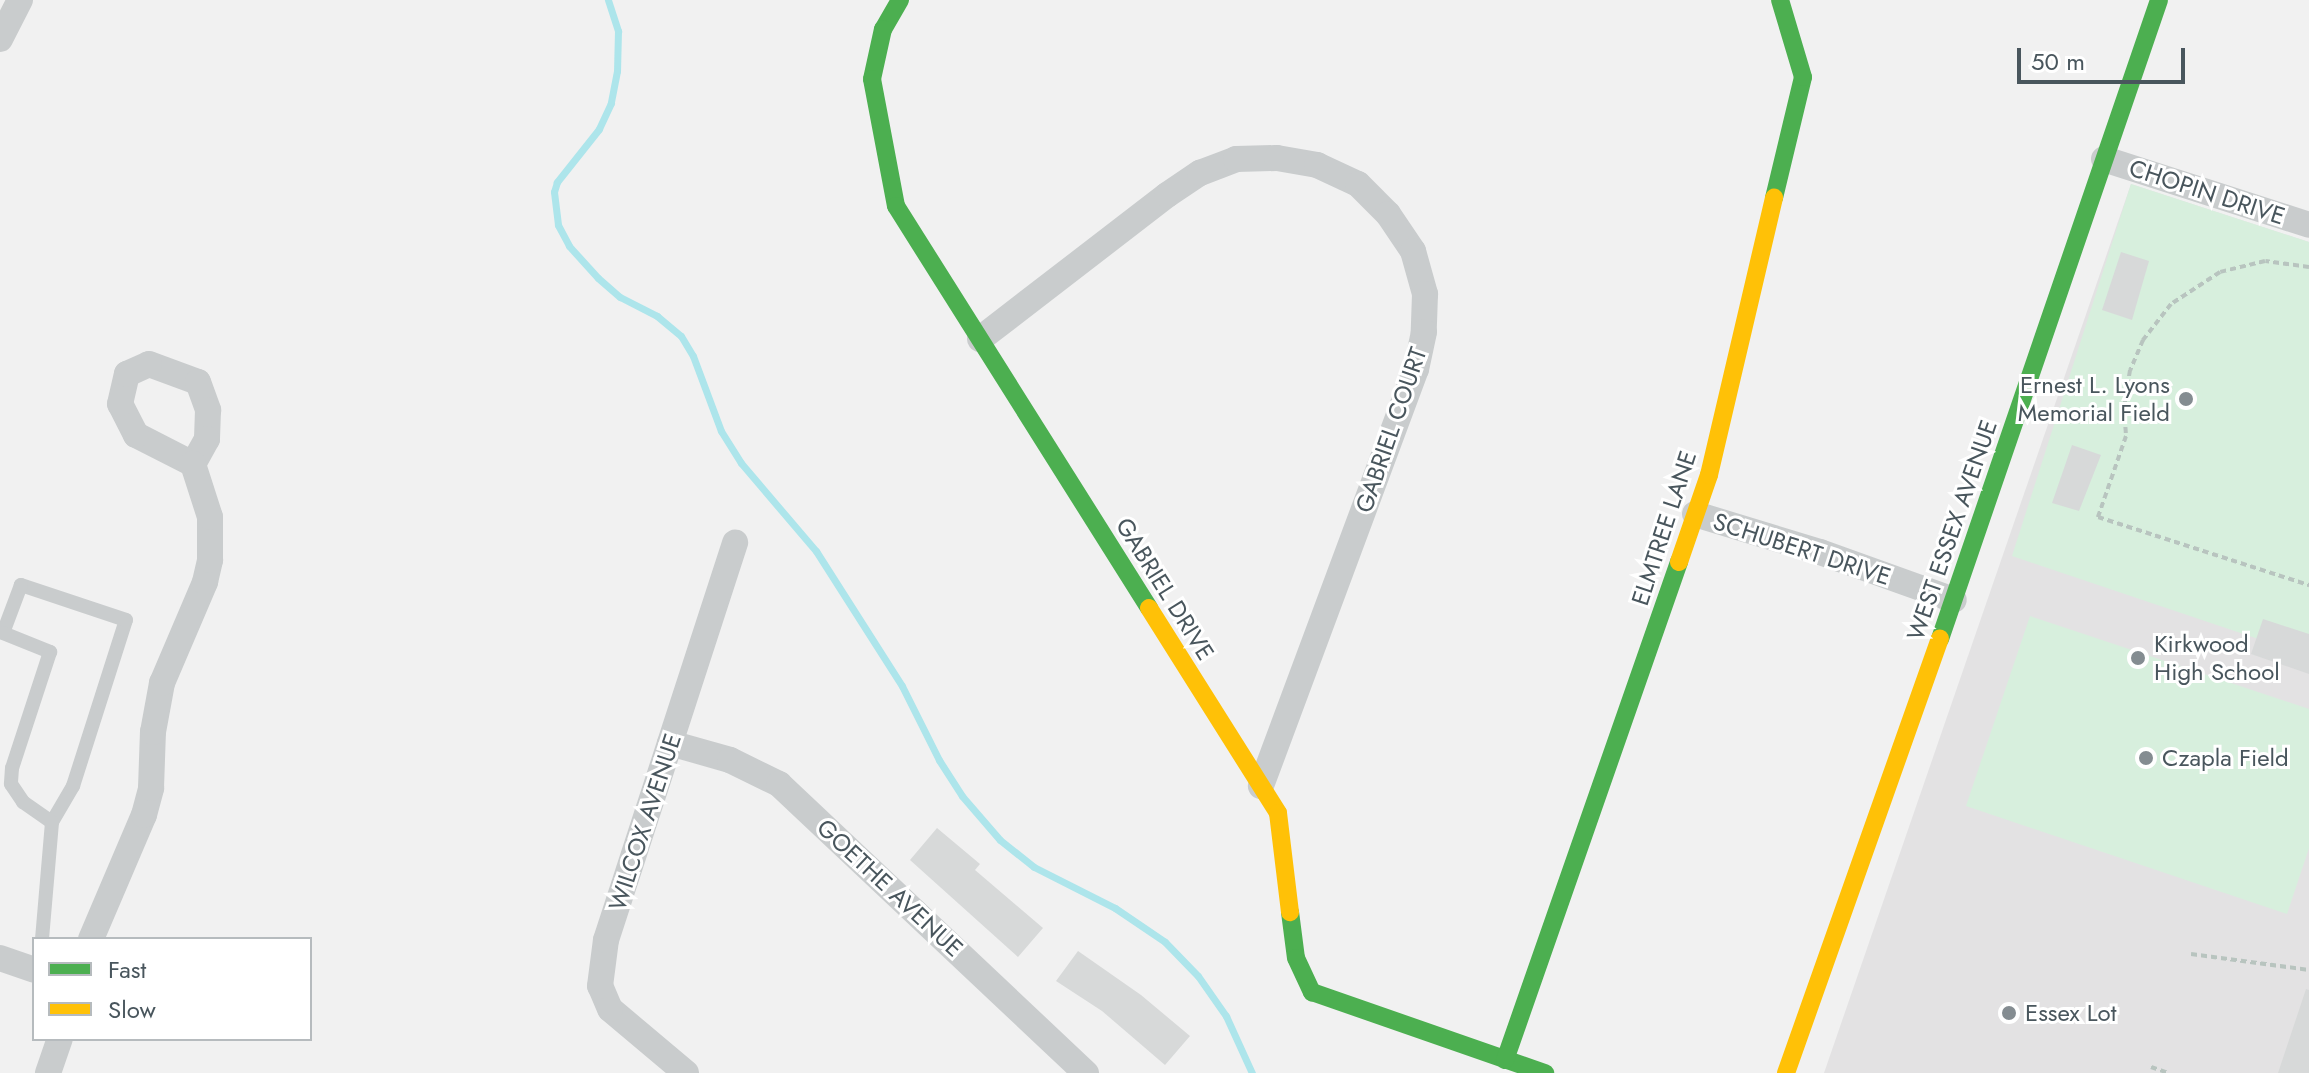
<!DOCTYPE html>
<style>
body{margin:0}
#map{position:relative;width:2309px;height:1073px;overflow:hidden;background:#f1f1f1;font-family:Jost,sans-serif}
div>[style]{position:absolute}
.education>*{inset:0;background:#e3e2e3}
.green>*{inset:0;background:#d7efdd}
.stream>*{height:7px;margin:-3.5px;padding:0 3.5px;transform-origin:3.5px;border-radius:3.5px;background:#ade5eb}
.building>*{inset:0;background:#d7d9d9}
.path>*{height:4px;margin-top:-2px;transform-origin:0;background:repeating-linear-gradient(90deg,#b8c4bf 0 6px,transparent 0 10px)}
.lane>*{height:14px;margin:-7px;padding:0 7px;transform-origin:7px;border-radius:7px;background:#c9cccd}
.street>*{height:26px;margin:-13px;padding:0 13px;transform-origin:13px;border-radius:13px;background:#c9cccd}
.fast>*{height:18px;margin:-9px;padding:0 9px;transform-origin:9px;border-radius:9px;background:#4caf50}
.slow>*{height:18px;margin:-9px;padding:0 9px;transform-origin:9px;border-radius:9px;background:#ffc107}
.dots>*{width:22px;height:22px;translate:-50% -50%;box-sizing:border-box;border:4px solid #fff;border-radius:50%}
span{translate:-50% -50%;white-space:nowrap;text-align:center;line-height:1.15;-webkit-text-stroke:6px #fff;paint-order:stroke}
.street-label{font-size:24px;color:#49565d}
.poi-label{font-size:24px;color:#49565d}
.right{translate:-100% -50%;text-align:right}
.left{translate:0 -50%;text-align:left}
.legend{position:absolute;left:32px;top:937px;width:280px;height:104px;box-sizing:border-box;background:#fff;border:2px solid #b6bbbe;margin:0;padding:10px 14px;list-style:none;font-size:24px;color:#49565d}
.legend li{display:flex;align-items:center;gap:16px;height:40px}
.legend b{width:40px;border:2px solid #b6bbbe}
.scale{position:absolute;left:2017px;top:48px;width:168px;height:36px;box-sizing:border-box;border:4px solid #49565d;border-top:0;padding-left:10px;font-size:24px;line-height:28px;white-space:nowrap;color:#49565d;-webkit-text-stroke:6px #fff;paint-order:stroke}
</style>
<div id="map">
<div class="education">
<i style="clip-path:polygon(2131px 184px,2309px 242px,2309px 1073px,1824px 1073px)"></i>
</div>
<div class="green">
<i style="clip-path:polygon(2131px 184px,2309px 242px,2309px 656px,2012px 556px)"></i>
<i style="clip-path:polygon(2030px 616px,2309px 709px,2309px 848px,2287px 914px,1966px 806px)"></i>
</div>
<div class="stream">
<i style="left:608px;top:0;width:33px;rotate:72deg"></i>
<i style="left:618px;top:31px;width:40px;rotate:91.4deg"></i>
<i style="left:617px;top:71px;width:33px;rotate:101deg"></i>
<i style="left:611px;top:103px;width:29px;rotate:115deg"></i>
<i style="left:599px;top:129px;width:68px;rotate:128.4deg"></i>
<i style="left:557px;top:182px;width:10px;rotate:107deg"></i>
<i style="left:554px;top:192px;width:33px;rotate:83deg"></i>
<i style="left:558px;top:225px;width:24px;rotate:62deg"></i>
<i style="left:569px;top:246px;width:43px;rotate:47.8deg"></i>
<i style="left:598px;top:278px;width:29px;rotate:41deg"></i>
<i style="left:620px;top:297px;width:42px;rotate:27.2deg"></i>
<i style="left:657px;top:316px;width:31px;rotate:40deg"></i>
<i style="left:681px;top:336px;width:23px;rotate:59deg"></i>
<i style="left:693px;top:356px;width:80px;rotate:69.5deg"></i>
<i style="left:721px;top:431px;width:38px;rotate:58deg"></i>
<i style="left:741px;top:463px;width:116px;rotate:49.6deg"></i>
<i style="left:816px;top:551px;width:160px;rotate:57.5deg"></i>
<i style="left:902px;top:686px;width:83px;rotate:63.4deg"></i>
<i style="left:939px;top:760px;width:43px;rotate:57.4deg"></i>
<i style="left:962px;top:796px;width:58px;rotate:49.2deg"></i>
<i style="left:1000px;top:840px;width:43px;rotate:38.5deg"></i>
<i style="left:1034px;top:867px;width:91px;rotate:26.8deg"></i>
<i style="left:1115px;top:908px;width:60px;rotate:34.2deg"></i>
<i style="left:1165px;top:942px;width:47px;rotate:45.9deg"></i>
<i style="left:1198px;top:976px;width:49px;rotate:55deg"></i>
<i style="left:1226px;top:1016px;width:63px;rotate:65.5deg"></i>
</div>
<div class="building">
<i style="clip-path:polygon(2121px 252px,2149px 261px,2132px 320px,2102px 310px)"></i>
<i style="clip-path:polygon(2072px 445px,2101px 455px,2079px 511px,2052px 503px)"></i>
<i style="clip-path:polygon(2263px 619px,2309px 634px,2309px 674px,2251px 654px)"></i>
<i style="clip-path:polygon(937px 828px,980px 864px,975px 870px,1043px 928px,1018px 957px,910px 860px)"></i>
<i style="clip-path:polygon(1078px 951px,1141px 995px,1190px 1036px,1165px 1065px,1102px 1011px,1056px 981px)"></i>
<i style="clip-path:polygon(2306px 989px,2309px 990px,2309px 1073px,2278px 1073px)"></i>
</div>
<div class="path">
<i style="left:2309px;top:267px;width:44px;rotate:-172.2deg"></i>
<i style="left:2265px;top:261px;width:46px;rotate:166.3deg"></i>
<i style="left:2220px;top:272px;width:59px;rotate:146.9deg"></i>
<i style="left:2171px;top:304px;width:46px;rotate:127.9deg"></i>
<i style="left:2143px;top:340px;width:33px;rotate:113deg"></i>
<i style="left:2130px;top:370px;width:37px;rotate:99deg"></i>
<i style="left:2124px;top:407px;width:29px;rotate:86deg"></i>
<i style="left:2126px;top:436px;width:86px;rotate:109.1deg"></i>
<i style="left:2098px;top:517px;width:222px;rotate:17.9deg"></i>
<i style="left:2191px;top:954px;width:119px;rotate:7.7deg"></i>
<i style="left:2151px;top:1067px;width:18px;rotate:19deg"></i>
</div>
<div class="lane">
<i style="left:42px;top:939px;width:117px;rotate:-85.1deg"></i>
<i style="left:52px;top:822px;width:42px;rotate:-59.7deg"></i>
<i style="left:73px;top:786px;width:174px;rotate:-72.3deg"></i>
<i style="left:126px;top:620px;width:111px;rotate:-161.6deg"></i>
<i style="left:21px;top:585px;width:51px;rotate:110.6deg"></i>
<i style="left:3px;top:633px;width:51px;rotate:22deg"></i>
<i style="left:50px;top:652px;width:122px;rotate:108.1deg"></i>
<i style="left:12px;top:768px;width:16px;rotate:94deg"></i>
<i style="left:11px;top:784px;width:22px;rotate:56deg"></i>
<i style="left:23px;top:802px;width:35px;rotate:35deg"></i>
</div>
<div class="street">
<i style="left:0;top:39px;width:44px;rotate:-62.9deg"></i>
<i style="left:2104px;top:159px;width:215px;rotate:17.8deg"></i>
<i style="left:980px;top:339px;width:236px;rotate:-37.6deg"></i>
<i style="left:1167px;top:195px;width:40px;rotate:-34deg"></i>
<i style="left:1200px;top:173px;width:39px;rotate:-21deg"></i>
<i style="left:1236px;top:159px;width:41px;rotate:-1.4deg"></i>
<i style="left:1277px;top:158px;width:41px;rotate:9.9deg"></i>
<i style="left:1317px;top:165px;width:45px;rotate:24.9deg"></i>
<i style="left:1358px;top:184px;width:42px;rotate:45deg"></i>
<i style="left:1388px;top:214px;width:45px;rotate:56deg"></i>
<i style="left:1413px;top:251px;width:45px;rotate:74.4deg"></i>
<i style="left:1425px;top:294px;width:38px;rotate:92deg"></i>
<i style="left:1424px;top:332px;width:38px;rotate:102deg"></i>
<i style="left:1416px;top:369px;width:445px;rotate:110.4deg"></i>
<i style="left:149px;top:364px;width:52px;rotate:20.2deg"></i>
<i style="left:198px;top:382px;width:30px;rotate:70deg"></i>
<i style="left:208px;top:410px;width:29px;rotate:92deg"></i>
<i style="left:207px;top:439px;width:29px;rotate:119deg"></i>
<i style="left:193px;top:464px;width:64px;rotate:-153deg"></i>
<i style="left:136px;top:435px;width:35px;rotate:-117deg"></i>
<i style="left:120px;top:404px;width:31px;rotate:-77deg"></i>
<i style="left:127px;top:374px;width:24px;rotate:-24deg"></i>
<i style="left:1695px;top:514px;width:131px;rotate:16.9deg"></i>
<i style="left:1820px;top:552px;width:142px;rotate:19.7deg"></i>
<i style="left:670px;top:743px;width:62px;rotate:15.8deg"></i>
<i style="left:730px;top:760px;width:55px;rotate:26.1deg"></i>
<i style="left:779px;top:784px;width:422px;rotate:43.3deg"></i>
<i style="left:91px;top:939px;width:135px;rotate:-66.9deg"></i>
<i style="left:144px;top:815px;width:28px;rotate:-75deg"></i>
<i style="left:151px;top:788px;width:56px;rotate:-88deg"></i>
<i style="left:153px;top:732px;width:50px;rotate:-79.6deg"></i>
<i style="left:162px;top:683px;width:110px;rotate:-66.9deg"></i>
<i style="left:205px;top:582px;width:23px;rotate:-77deg"></i>
<i style="left:210px;top:560px;width:43px;rotate:-90deg"></i>
<i style="left:210px;top:517px;width:56px;rotate:-107.8deg"></i>
<i style="left:0;top:958px;width:36px;rotate:19deg"></i>
<i style="left:48px;top:1073px;width:36px;rotate:-71deg"></i>
<i style="left:686px;top:1073px;width:99px;rotate:-139.9deg"></i>
<i style="left:610px;top:1009px;width:25px;rotate:-113deg"></i>
<i style="left:600px;top:986px;width:46px;rotate:-82.6deg"></i>
<i style="left:606px;top:940px;width:418px;rotate:-72deg"></i>
</div>
<div class="fast">
<i style="left:900px;top:0;width:34px;rotate:120deg"></i>
<i style="left:883px;top:29px;width:51px;rotate:102.4deg"></i>
<i style="left:872px;top:79px;width:129px;rotate:79.3deg"></i>
<i style="left:896px;top:206px;width:475px;rotate:57.8deg"></i>
<i style="left:1774px;top:198px;width:124px;rotate:-76.5deg"></i>
<i style="left:1803px;top:77px;width:80px;rotate:-106.6deg"></i>
<i style="left:1940px;top:639px;width:675px;rotate:-71.08deg"></i>
<i style="left:1290px;top:912px;width:46px;rotate:82.6deg"></i>
<i style="left:1296px;top:958px;width:38px;rotate:65deg"></i>
<i style="left:1312px;top:992px;width:247px;rotate:19.2deg"></i>
<i style="left:1505px;top:1060px;width:528px;rotate:-70.74deg"></i>
</div>
<div class="slow">
<i style="left:1679px;top:562px;width:92px;rotate:-71deg"></i>
<i style="left:1709px;top:475px;width:285px;rotate:-76.8deg"></i>
<i style="left:1149px;top:608px;width:242px;rotate:57.8deg"></i>
<i style="left:1278px;top:813px;width:100px;rotate:83.1deg"></i>
<i style="left:1786px;top:1073px;width:461px;rotate:-70.5deg"></i>
</div>
<div class="dots">
<i style="left:2186px;top:399px;background:#848c91"></i>
<i style="left:2138px;top:658px;background:#848c91"></i>
<i style="left:2146px;top:758px;background:#848c91"></i>
<i style="left:2009px;top:1013px;background:#848c91"></i>
</div>
<div class="street-label">
<span style="left:2207px;top:192px;rotate:18deg">CHOPIN DRIVE</span>
<span style="left:1391px;top:430px;rotate:-71deg">GABRIEL COURT</span>
<span style="left:1664px;top:528px;rotate:-72deg">ELMTREE LANE</span>
<span style="left:1952px;top:530px;rotate:-71deg">WEST ESSEX AVENUE</span>
<span style="left:1802px;top:549px;rotate:18deg">SCHUBERT DRIVE</span>
<span style="left:1165px;top:589px;rotate:58deg">GABRIEL DRIVE</span>
<span style="left:645px;top:822px;rotate:-72deg">WILCOX AVENUE</span>
<span style="left:890px;top:888px;rotate:43deg">GOETHE AVENUE</span>
</div>
<div class="poi-label">
<span class="right" style="left:2170px;top:399px">Ernest L. Lyons<br>Memorial Field</span>
<span class="left" style="left:2154px;top:658px">Kirkwood<br>High School</span>
<span class="left" style="left:2162px;top:758px">Czapla Field</span>
<span class="left" style="left:2025px;top:1013px">Essex Lot</span>
</div>
<ul class="legend">
<li><b style="height:10px;background:#4caf50"></b>Fast</li>
<li><b style="height:10px;background:#ffc107"></b>Slow</li>
</ul>
<div class="scale">50 m</div>
</div>
